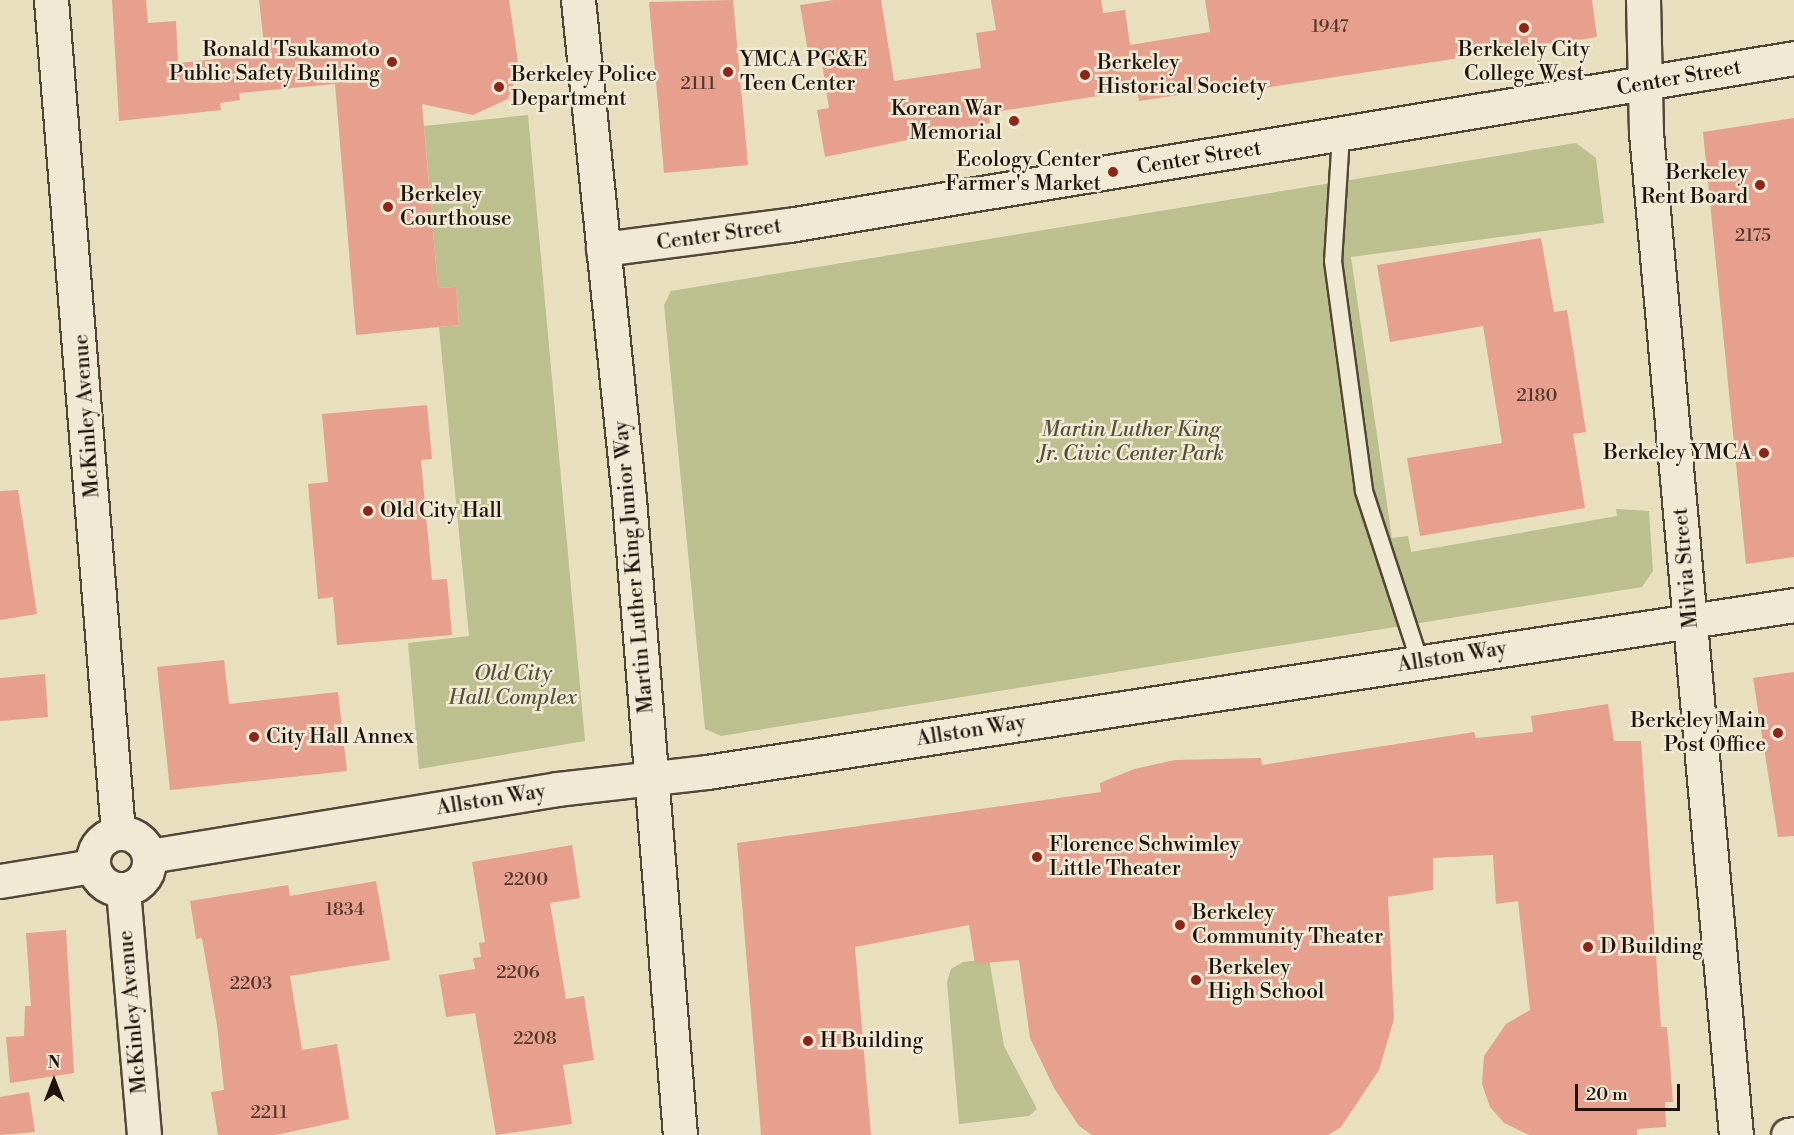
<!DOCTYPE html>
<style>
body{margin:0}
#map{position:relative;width:1794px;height:1135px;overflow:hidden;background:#e8dfbe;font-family:"Libre Bodoni",serif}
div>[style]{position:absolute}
.green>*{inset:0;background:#bbc08e}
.building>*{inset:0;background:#e6a08d}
.roads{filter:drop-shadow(2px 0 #514739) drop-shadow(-2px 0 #514739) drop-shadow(0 2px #514739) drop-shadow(0 -2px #514739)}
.service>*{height:16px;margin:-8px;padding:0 8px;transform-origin:8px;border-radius:8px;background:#f0ead5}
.minor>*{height:33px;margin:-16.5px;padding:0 16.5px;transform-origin:16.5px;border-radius:16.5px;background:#f0ead5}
.minor>.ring{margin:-16.5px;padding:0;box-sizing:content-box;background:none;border:33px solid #f0ead5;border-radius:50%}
.tertiary>*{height:33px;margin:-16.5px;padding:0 16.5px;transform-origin:16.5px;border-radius:16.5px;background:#f0ead5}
.dots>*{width:16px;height:16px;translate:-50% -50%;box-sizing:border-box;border:3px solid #f0ead5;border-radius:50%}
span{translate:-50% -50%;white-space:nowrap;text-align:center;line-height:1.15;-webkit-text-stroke:5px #f0ead5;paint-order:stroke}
.number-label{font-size:18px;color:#51372d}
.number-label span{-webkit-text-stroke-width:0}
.poi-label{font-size:21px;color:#1f140d}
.right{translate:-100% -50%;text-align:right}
.left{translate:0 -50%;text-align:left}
.street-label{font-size:21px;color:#1f140d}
.park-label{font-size:21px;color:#56503a;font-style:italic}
.north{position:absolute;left:24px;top:1051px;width:60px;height:60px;-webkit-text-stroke:4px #f0ead5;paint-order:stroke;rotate:0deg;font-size:16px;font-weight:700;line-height:24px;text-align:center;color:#1f140d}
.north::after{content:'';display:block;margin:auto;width:21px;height:27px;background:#1f140d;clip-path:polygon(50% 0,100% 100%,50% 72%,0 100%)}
.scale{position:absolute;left:1575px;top:1084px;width:105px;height:27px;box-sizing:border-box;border:3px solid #1f140d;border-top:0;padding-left:8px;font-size:18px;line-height:21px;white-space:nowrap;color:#1f140d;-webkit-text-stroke:4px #f0ead5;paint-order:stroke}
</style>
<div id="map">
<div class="green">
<i style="clip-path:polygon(528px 115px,585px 741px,419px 769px,408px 643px,469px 636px,439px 327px,459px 325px,456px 287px,438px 288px,424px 126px)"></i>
<i style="clip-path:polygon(1576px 143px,1596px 158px,1604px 223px,1351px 257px,1392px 538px,1408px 536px,1411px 552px,1617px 516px,1616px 509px,1649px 511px,1653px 571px,1642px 587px,721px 736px,705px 729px,664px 305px,671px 291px)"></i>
<i style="clip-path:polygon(989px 959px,1004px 1046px,1037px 1109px,1029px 1116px,959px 1124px,947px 982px,951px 969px,963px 962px)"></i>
</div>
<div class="building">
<i style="clip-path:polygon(112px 0,146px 0,148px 23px,176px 21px,178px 63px,265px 54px,259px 0,509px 0,519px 69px,508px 99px,473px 115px,422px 104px,438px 288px,456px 287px,459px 325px,356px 335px,335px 84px,239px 93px,240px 100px,220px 103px,221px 110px,119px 121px)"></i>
<i style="clip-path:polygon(733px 0,748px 165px,664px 173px,649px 2px)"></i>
<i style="clip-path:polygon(834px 0,881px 0,894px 81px,981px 68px,976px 33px,996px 30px,991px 0,1101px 0,1103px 13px,1125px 10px,1130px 45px,1210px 32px,1205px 0,1592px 0,1597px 37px,1244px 91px,1244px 85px,1139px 101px,1137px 90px,988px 113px,990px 123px,825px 157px,817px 110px,829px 108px,820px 50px,808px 52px,800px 5px)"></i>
<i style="clip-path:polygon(1794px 118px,1794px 557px,1746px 564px,1703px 132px)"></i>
<i style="clip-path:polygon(1541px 238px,1554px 312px,1567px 310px,1586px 432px,1573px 434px,1585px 508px,1420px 536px,1407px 458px,1502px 443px,1483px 326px,1390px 342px,1377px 265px)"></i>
<i style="clip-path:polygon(427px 405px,432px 459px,421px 460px,432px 580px,447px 579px,452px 635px,337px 645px,333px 597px,318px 599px,308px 484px,328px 482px,322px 414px)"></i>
<i style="clip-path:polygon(18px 490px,37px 614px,0 620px,0 491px)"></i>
<i style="clip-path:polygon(224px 660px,229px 704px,338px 692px,347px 771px,170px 790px,157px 667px)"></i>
<i style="clip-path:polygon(1794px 672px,1794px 836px,1778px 837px,1753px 678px)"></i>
<i style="clip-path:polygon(45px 674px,48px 717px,0 721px,0 678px)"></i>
<i style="clip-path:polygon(1608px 704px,1614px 741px,1641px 741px,1661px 1027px,1667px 1027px,1673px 1102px,1665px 1102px,1666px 1127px,1637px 1129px,1637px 1135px,1529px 1135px,1504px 1123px,1490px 1107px,1482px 1084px,1484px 1056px,1506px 1024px,1530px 1010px,1518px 901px,1496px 904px,1493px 855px,1433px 858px,1433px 890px,1388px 897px,1394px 1019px,1379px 1070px,1341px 1127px,1328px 1135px,1092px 1135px,1079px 1126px,1054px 1088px,1030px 1038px,1019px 960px,975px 964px,969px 925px,855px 947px,871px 1135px,761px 1135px,737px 843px,1101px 792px,1100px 783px,1134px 769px,1175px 760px,1261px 758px,1262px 765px,1474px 732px,1476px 738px,1533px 732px,1531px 716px)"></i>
<i style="clip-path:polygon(572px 845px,580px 898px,550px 903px,566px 999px,584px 996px,594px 1060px,563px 1065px,572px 1124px,496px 1135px,475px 1013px,446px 1017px,439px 975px,475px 969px,473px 958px,481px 957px,479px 943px,485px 942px,472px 862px)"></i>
<i style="clip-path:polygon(376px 881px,390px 960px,290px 976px,302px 1050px,337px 1044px,349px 1119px,276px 1135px,218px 1135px,211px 1092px,224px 1090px,217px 1025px,202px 938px,196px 939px,190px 901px,288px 885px,290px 896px)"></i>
<i style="clip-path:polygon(66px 930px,74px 1073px,10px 1083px,6px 1037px,24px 1036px,25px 1006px,31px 1006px,26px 933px)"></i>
<i style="clip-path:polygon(29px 1092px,35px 1132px,0 1135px,0 1097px)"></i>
</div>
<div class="roads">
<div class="service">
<i style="left:1341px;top:135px;width:126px;rotate:93.6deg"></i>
<i style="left:1333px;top:261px;width:232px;rotate:82.3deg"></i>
<i style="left:1364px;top:491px;width:180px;rotate:71.9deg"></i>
</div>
<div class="minor">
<i style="left:51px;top:0;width:836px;rotate:85.4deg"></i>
<i style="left:1643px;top:0;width:133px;rotate:88.7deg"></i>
<i style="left:1646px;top:133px;width:1006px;rotate:84.87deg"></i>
<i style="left:603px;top:249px;width:188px;rotate:-7.4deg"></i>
<i style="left:789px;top:225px;width:1019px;rotate:-9.43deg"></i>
<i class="ring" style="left:93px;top:833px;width:23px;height:23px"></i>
<i style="left:149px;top:856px;width:413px;rotate:-9.3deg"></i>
<i style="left:557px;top:789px;width:151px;rotate:-6.5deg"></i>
<i style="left:707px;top:772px;width:1100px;rotate:-8.73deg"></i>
<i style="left:0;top:881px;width:94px;rotate:-9.2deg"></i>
<i style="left:123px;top:890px;width:246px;rotate:85.1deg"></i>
<i style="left:1788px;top:1135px;width:6px;rotate:-9deg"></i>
</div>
<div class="tertiary">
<i style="left:578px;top:0;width:502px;rotate:84.16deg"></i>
<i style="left:629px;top:499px;width:638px;rotate:85.42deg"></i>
</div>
</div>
<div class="dots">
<i style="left:1524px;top:28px;background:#8f2418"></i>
<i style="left:392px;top:62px;background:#8f2418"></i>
<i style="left:728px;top:72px;background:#8f2418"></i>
<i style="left:1085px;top:75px;background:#8f2418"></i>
<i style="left:499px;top:87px;background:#8f2418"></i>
<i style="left:1014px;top:121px;background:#8f2418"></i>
<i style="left:1113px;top:172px;background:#8f2418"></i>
<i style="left:1760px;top:185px;background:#8f2418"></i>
<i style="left:388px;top:207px;background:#8f2418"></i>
<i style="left:1764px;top:453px;background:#8f2418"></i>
<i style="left:368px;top:511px;background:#8f2418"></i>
<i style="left:1778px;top:733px;background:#8f2418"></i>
<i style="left:254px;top:737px;background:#8f2418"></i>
<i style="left:1037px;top:857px;background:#8f2418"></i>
<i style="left:1180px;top:925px;background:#8f2418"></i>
<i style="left:1588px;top:947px;background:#8f2418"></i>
<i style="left:1196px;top:980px;background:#8f2418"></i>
<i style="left:808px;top:1041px;background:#8f2418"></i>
</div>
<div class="number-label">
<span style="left:1330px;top:27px">1947</span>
<span style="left:698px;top:84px">2111</span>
<span style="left:1753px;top:236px">2175</span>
<span style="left:1537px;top:396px">2180</span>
<span style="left:526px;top:880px">2200</span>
<span style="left:345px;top:910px">1834</span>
<span style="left:518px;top:973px">2206</span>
<span style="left:251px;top:984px">2203</span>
<span style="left:535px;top:1039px">2208</span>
<span style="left:269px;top:1113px">2211</span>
</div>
<div class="poi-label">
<span class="right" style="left:380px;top:62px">Ronald Tsukamoto<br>Public Safety Building</span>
<span style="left:1524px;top:62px">Berkelely City<br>College West</span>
<span class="left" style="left:740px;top:72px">YMCA PG&amp;E<br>Teen Center</span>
<span class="left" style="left:1097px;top:75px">Berkeley<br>Historical Society</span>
<span class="left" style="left:511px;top:87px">Berkeley Police<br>Department</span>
<span class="right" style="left:1002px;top:121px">Korean War<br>Memorial</span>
<span class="right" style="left:1101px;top:172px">Ecology Center<br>Farmer's Market</span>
<span class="right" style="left:1748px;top:185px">Berkeley<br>Rent Board</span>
<span class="left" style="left:400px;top:207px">Berkeley<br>Courthouse</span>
<span class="right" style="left:1752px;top:453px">Berkeley YMCA</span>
<span class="left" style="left:380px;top:511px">Old City Hall</span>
<span class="right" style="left:1766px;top:733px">Berkeley Main<br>Post Office</span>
<span class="left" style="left:266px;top:737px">City Hall Annex</span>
<span class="left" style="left:1049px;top:857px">Florence Schwimley<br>Little Theater</span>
<span class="left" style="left:1192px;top:925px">Berkeley<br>Community Theater</span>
<span class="left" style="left:1600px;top:947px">D Building</span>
<span class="left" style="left:1208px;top:980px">Berkeley<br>High School</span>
<span class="left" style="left:820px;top:1041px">H Building</span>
</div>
<div class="street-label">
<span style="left:1679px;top:78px;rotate:-10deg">Center Street</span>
<span style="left:1199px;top:158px;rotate:-9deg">Center Street</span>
<span style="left:719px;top:235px;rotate:-8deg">Center Street</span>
<span style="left:87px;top:416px;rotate:-94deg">McKinley Avenue</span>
<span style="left:634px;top:567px;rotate:-95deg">Martin Luther King Junior Way</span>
<span style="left:1686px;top:568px;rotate:-95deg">Milvia Street</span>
<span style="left:1452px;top:657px;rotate:-9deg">Allston Way</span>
<span style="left:971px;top:731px;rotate:-9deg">Allston Way</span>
<span style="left:491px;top:800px;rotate:-9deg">Allston Way</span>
<span style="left:133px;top:1012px;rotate:-95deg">McKinley Avenue</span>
</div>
<div class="park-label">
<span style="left:1131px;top:442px">Martin Luther King<br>Jr. Civic Center Park</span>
<span style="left:513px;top:686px">Old City<br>Hall Complex</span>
</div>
<div class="north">N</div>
<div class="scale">20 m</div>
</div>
